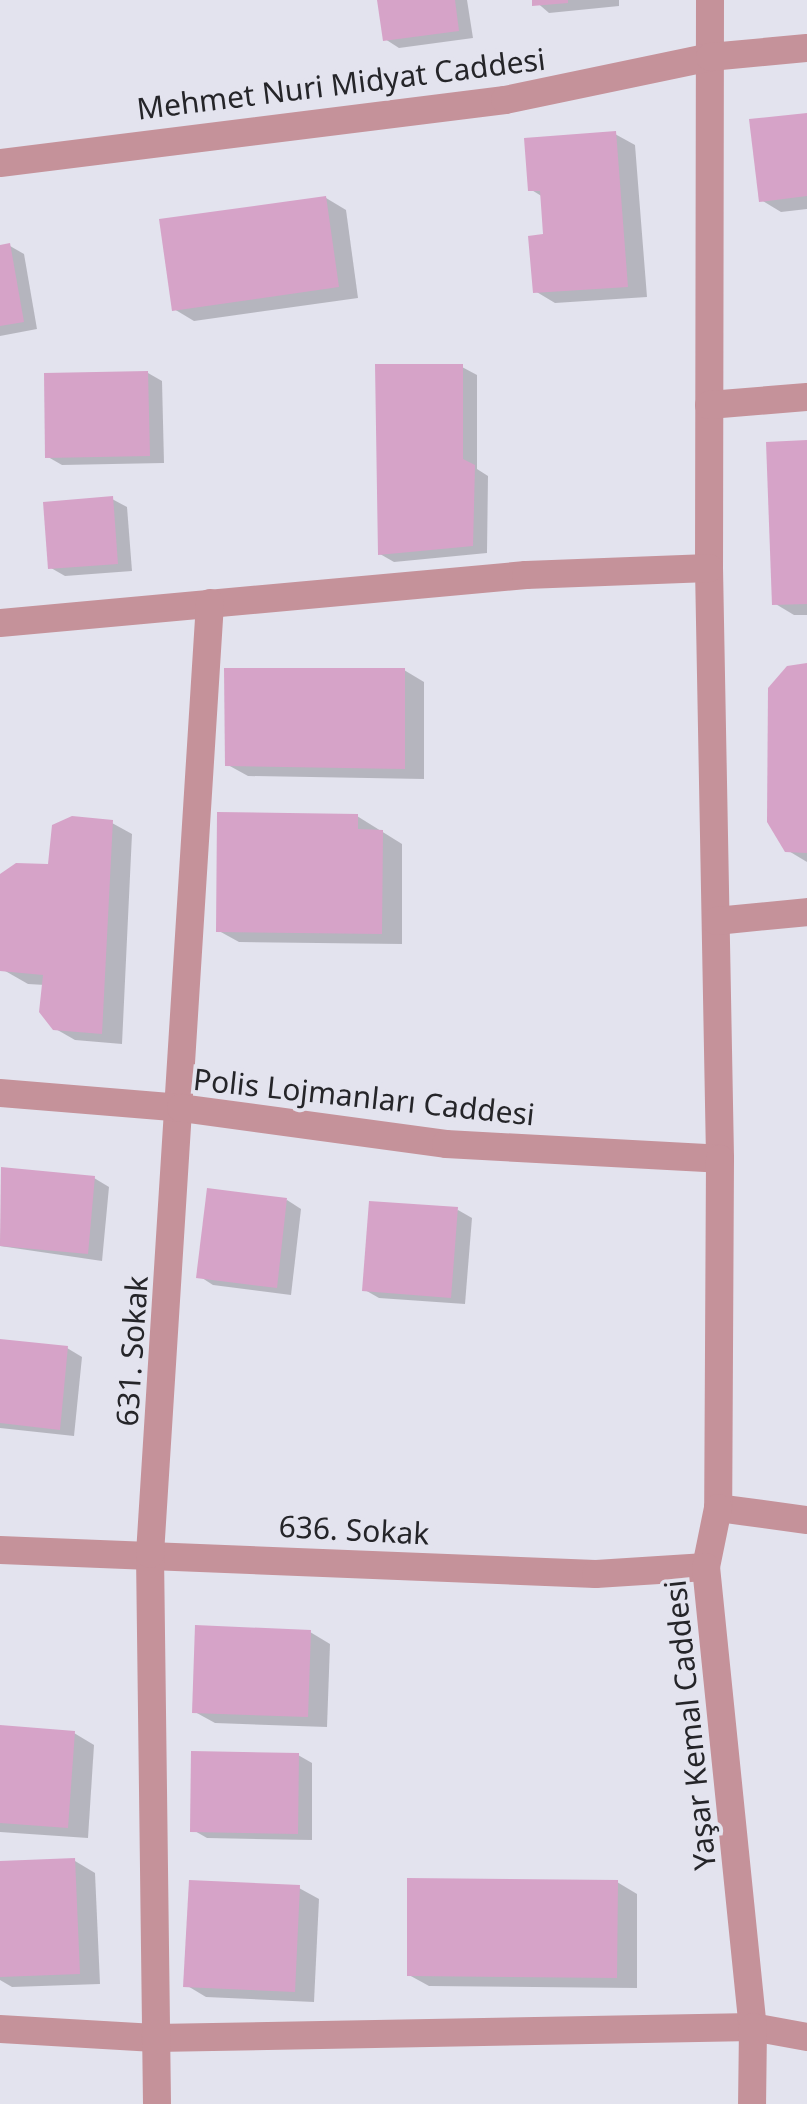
<!DOCTYPE html>
<meta charset="utf-8">
<style>
body{margin:0}
#map{position:relative;width:807px;height:2104px;overflow:hidden;background:#e3e3ee;font-family:"Noto Sans",sans-serif}
div>[style]{position:absolute}
.shadow>*{inset:0;background:#0003}
.building>*{inset:0;background:#d6a3c8}
.minor>*{height:28px;margin:-14px;padding:0 14px;transform-origin:14px;border-radius:14px;background:#c5929a}
.tertiary>*{height:28px;margin:-14px;padding:0 14px;transform-origin:14px;border-radius:14px;background:#c5929a}
span{translate:-50% -50%;white-space:nowrap;text-align:center;line-height:1.15;-webkit-text-stroke:8px #e3e3ee;paint-order:stroke}
.street-label{font-size:30px;color:#252529}
</style>
<div id="map">
<div class="shadow">
<i style="clip-path:polygon(380px 0,467px 0,473px 38px,399px 48px,385px 39px)"></i>
<i style="clip-path:polygon(534px 0,619px 0,619px 6px,549px 13px)"></i>
<i style="clip-path:polygon(807px 115px,807px 209px,781px 212px,761px 200px)"></i>
<i style="clip-path:polygon(615px 134px,635px 145px,647px 297px,555px 303px,535px 291px,546px 236px,543px 197px,530px 189px)"></i>
<i style="clip-path:polygon(326px 198px,346px 210px,358px 298px,194px 321px,174px 309px)"></i>
<i style="clip-path:polygon(10px 246px,24px 254px,37px 329px,0 336px,0 248px)"></i>
<i style="clip-path:polygon(462px 367px,477px 375px,477px 469px,488px 476px,487px 553px,394px 562px,380px 554px)"></i>
<i style="clip-path:polygon(148px 373px,162px 381px,164px 463px,62px 465px,48px 457px)"></i>
<i style="clip-path:polygon(807px 443px,807px 615px,794px 615px,774px 603px)"></i>
<i style="clip-path:polygon(112px 499px,127px 507px,132px 571px,65px 576px,51px 568px)"></i>
<i style="clip-path:polygon(807px 665px,807px 862px,787px 850px)"></i>
<i style="clip-path:polygon(404px 670px,424px 682px,424px 779px,248px 776px,228px 765px)"></i>
<i style="clip-path:polygon(357px 816px,402px 844px,402px 944px,239px 942px,219px 931px)"></i>
<i style="clip-path:polygon(112px 823px,132px 834px,122px 1044px,75px 1040px,54px 1028px,45px 985px,28px 984px,0 968px,0 877px,50px 867px)"></i>
<i style="clip-path:polygon(4px 1170px,94px 1178px,109px 1187px,102px 1261px,0 1246px)"></i>
<i style="clip-path:polygon(287px 1200px,301px 1209px,291px 1295px,213px 1285px,199px 1276px)"></i>
<i style="clip-path:polygon(458px 1210px,472px 1218px,465px 1304px,379px 1298px,365px 1290px)"></i>
<i style="clip-path:polygon(0 1341px,67px 1348px,82px 1357px,74px 1436px,0 1428px)"></i>
<i style="clip-path:polygon(310px 1632px,330px 1644px,327px 1727px,215px 1723px,195px 1712px)"></i>
<i style="clip-path:polygon(0 1728px,74px 1733px,94px 1745px,88px 1838px,0 1832px)"></i>
<i style="clip-path:polygon(298px 1755px,312px 1763px,312px 1840px,207px 1838px,193px 1830px)"></i>
<i style="clip-path:polygon(75px 1861px,95px 1873px,100px 1984px,12px 1987px,0 1980px,0 1863px)"></i>
<i style="clip-path:polygon(617px 1882px,637px 1894px,637px 1988px,429px 1986px,409px 1975px)"></i>
<i style="clip-path:polygon(299px 1888px,319px 1899px,314px 2002px,206px 1997px,186px 1985px)"></i>
</div>
<div class="building">
<i style="clip-path:polygon(377px 0,455px 0,459px 31px,383px 41px)"></i>
<i style="clip-path:polygon(532px 0,568px 0,568px 3px,532px 6px)"></i>
<i style="clip-path:polygon(807px 113px,807px 196px,759px 202px,749px 119px)"></i>
<i style="clip-path:polygon(616px 131px,628px 287px,533px 293px,528px 236px,543px 234px,540px 191px,528px 191px,524px 138px)"></i>
<i style="clip-path:polygon(326px 196px,339px 287px,172px 311px,159px 219px)"></i>
<i style="clip-path:polygon(10px 243px,24px 322px,0 326px,0 245px)"></i>
<i style="clip-path:polygon(375px 364px,463px 364px,463px 459px,475px 465px,473px 546px,378px 555px)"></i>
<i style="clip-path:polygon(148px 371px,150px 456px,45px 458px,44px 373px)"></i>
<i style="clip-path:polygon(807px 440px,807px 604px,772px 605px,766px 442px)"></i>
<i style="clip-path:polygon(113px 496px,118px 564px,48px 569px,43px 502px)"></i>
<i style="clip-path:polygon(807px 663px,807px 853px,785px 852px,767px 822px,768px 688px,787px 666px)"></i>
<i style="clip-path:polygon(224px 668px,405px 668px,405px 769px,225px 766px)"></i>
<i style="clip-path:polygon(217px 812px,358px 814px,358px 829px,383px 830px,382px 934px,216px 932px)"></i>
<i style="clip-path:polygon(72px 816px,113px 820px,102px 1034px,53px 1030px,39px 1012px,43px 975px,0 971px,0 874px,16px 863px,48px 864px,52px 825px)"></i>
<i style="clip-path:polygon(1px 1167px,95px 1176px,88px 1254px,0 1246px)"></i>
<i style="clip-path:polygon(207px 1188px,287px 1198px,277px 1288px,196px 1278px)"></i>
<i style="clip-path:polygon(369px 1201px,458px 1207px,451px 1298px,362px 1291px)"></i>
<i style="clip-path:polygon(0 1339px,68px 1346px,60px 1430px,0 1423px)"></i>
<i style="clip-path:polygon(195px 1625px,311px 1630px,308px 1717px,192px 1713px)"></i>
<i style="clip-path:polygon(0 1725px,75px 1731px,68px 1828px,0 1823px)"></i>
<i style="clip-path:polygon(191px 1751px,299px 1753px,298px 1834px,190px 1832px)"></i>
<i style="clip-path:polygon(75px 1858px,80px 1974px,0 1977px,0 1861px)"></i>
<i style="clip-path:polygon(407px 1878px,618px 1880px,617px 1978px,407px 1976px)"></i>
<i style="clip-path:polygon(189px 1880px,300px 1885px,295px 1992px,183px 1987px)"></i>
</div>
<div class="minor">
<i style="left:710px;top:0;width:568px;rotate:90.1deg"></i>
<i style="left:709px;top:568px;width:591px;rotate:88.93deg"></i>
<i style="left:709px;top:405px;width:98px;rotate:-4.7deg"></i>
<i style="left:0;top:623px;width:528px;rotate:-5.21deg"></i>
<i style="left:526px;top:575px;width:183px;rotate:-2.2deg"></i>
<i style="left:716px;top:921px;width:91px;rotate:-5.6deg"></i>
<i style="left:718px;top:1508px;width:90px;rotate:7.7deg"></i>
<i style="left:0;top:1550px;width:596px;rotate:2.31deg"></i>
<i style="left:596px;top:1574px;width:110px;rotate:-3.6deg"></i>
<i style="left:0;top:2029px;width:155px;rotate:3.3deg"></i>
<i style="left:155px;top:2038px;width:598px;rotate:-1.05deg"></i>
<i style="left:753px;top:2027px;width:55px;rotate:10.5deg"></i>
<i style="left:157px;top:2104px;width:550px;rotate:-90.73deg"></i>
<i style="left:150px;top:1554px;width:953px;rotate:-86.39deg"></i>
</div>
<div class="tertiary">
<i style="left:0;top:163px;width:509px;rotate:-7.11deg"></i>
<i style="left:505px;top:100px;width:209px;rotate:-11.8deg"></i>
<i style="left:710px;top:57px;width:97px;rotate:-5.3deg"></i>
<i style="left:0;top:1093px;width:182px;rotate:4.7deg"></i>
<i style="left:181px;top:1108px;width:267px;rotate:7.7deg"></i>
<i style="left:446px;top:1144px;width:274px;rotate:3.1deg"></i>
<i style="left:720px;top:1159px;width:349px;rotate:90.3deg"></i>
<i style="left:718px;top:1508px;width:60px;rotate:101.5deg"></i>
<i style="left:706px;top:1567px;width:462px;rotate:84.2deg"></i>
<i style="left:753px;top:2027px;width:77px;rotate:90.7deg"></i>
</div>
<div class="street-label">
<span style="left:341px;top:84px;rotate:-7deg">Mehmet Nuri Midyat Caddesi</span>
<span style="left:364px;top:1097px;rotate:6deg">Polis Lojmanları Caddesi</span>
<span style="left:132px;top:1351px;rotate:-86deg">631. Sokak</span>
<span style="left:354px;top:1530px;rotate:3deg">636. Sokak</span>
<span style="left:690px;top:1725px;rotate:-96deg">Yaşar Kemal Caddesi</span>
</div>
</div>
